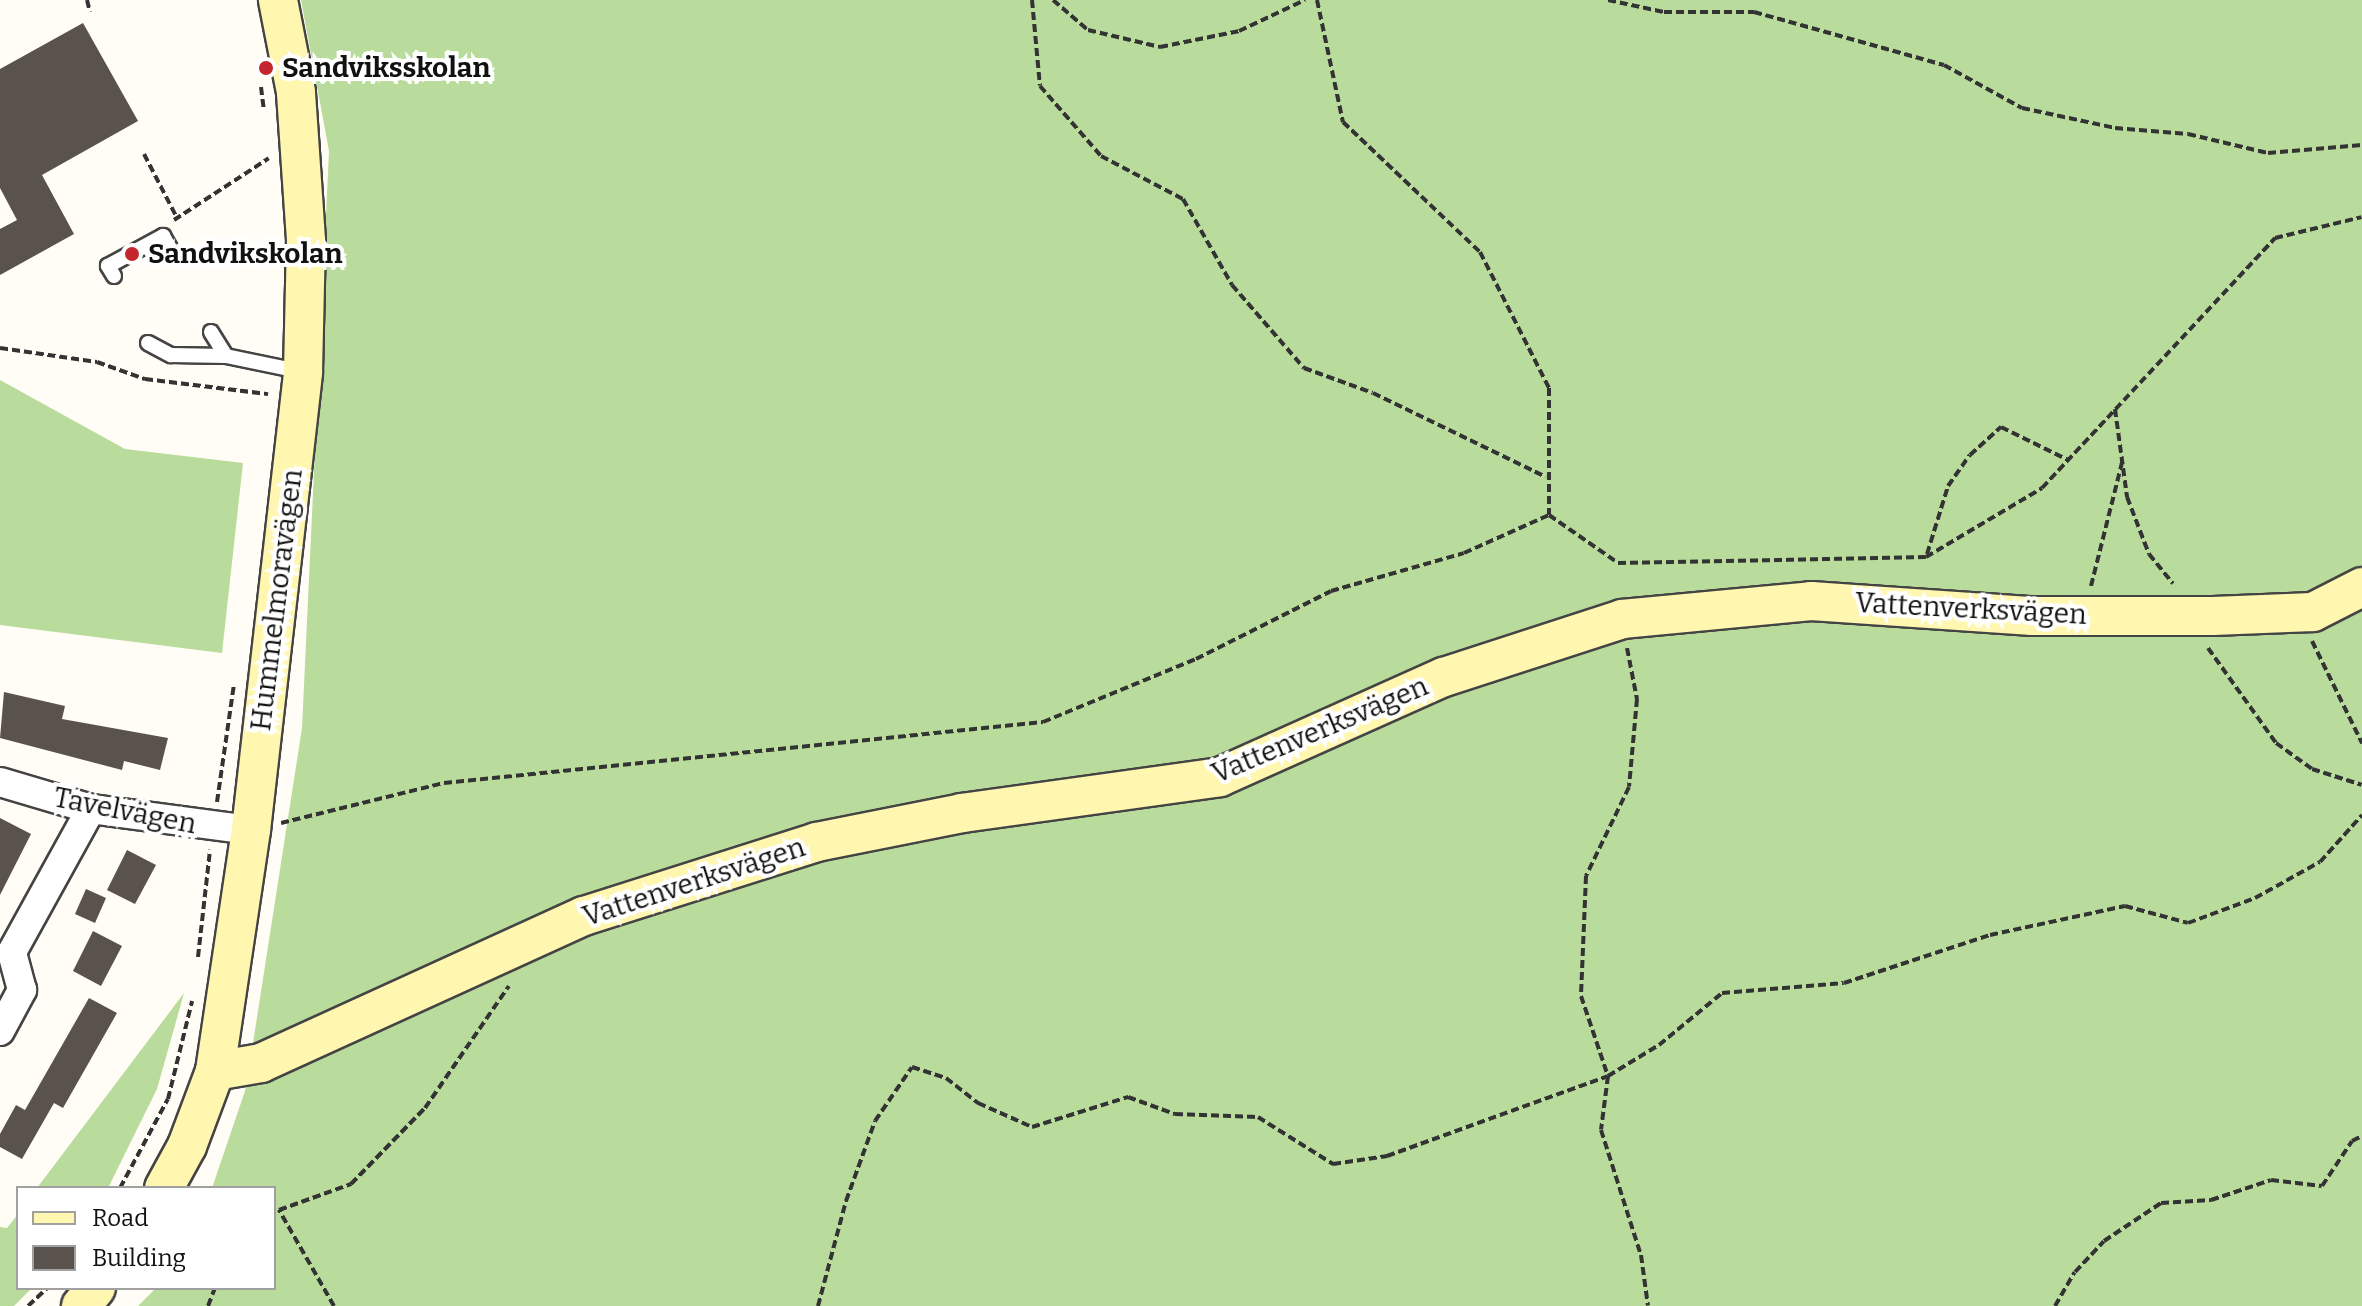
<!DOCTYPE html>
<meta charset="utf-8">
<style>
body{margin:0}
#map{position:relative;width:2362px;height:1306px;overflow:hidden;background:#fffdf5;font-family:Bitter,serif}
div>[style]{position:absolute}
.forest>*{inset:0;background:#b9dc9c}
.building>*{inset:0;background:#5a524d}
.path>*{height:4px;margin-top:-2px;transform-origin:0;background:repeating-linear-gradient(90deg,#333 0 8px,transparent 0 12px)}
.roads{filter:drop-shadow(2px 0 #444) drop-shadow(-2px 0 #444) drop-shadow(0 2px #444) drop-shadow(0 -2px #444)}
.lane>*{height:14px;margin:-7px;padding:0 7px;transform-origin:7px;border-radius:7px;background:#fff}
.street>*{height:28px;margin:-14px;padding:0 14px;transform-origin:14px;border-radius:14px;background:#fff}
.secondary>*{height:38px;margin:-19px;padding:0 19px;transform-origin:19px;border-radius:19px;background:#fff6b0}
.dots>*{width:22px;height:22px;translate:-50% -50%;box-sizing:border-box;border:4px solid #fff;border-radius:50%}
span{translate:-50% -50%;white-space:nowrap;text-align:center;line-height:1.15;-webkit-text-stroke:8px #fff;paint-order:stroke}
.poi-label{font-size:28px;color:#111;font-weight:700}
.left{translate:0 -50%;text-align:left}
.street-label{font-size:28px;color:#111}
.legend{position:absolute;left:16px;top:1186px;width:260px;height:104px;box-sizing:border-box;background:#fff;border:2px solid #a0a0a0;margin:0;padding:10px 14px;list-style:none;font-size:24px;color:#111}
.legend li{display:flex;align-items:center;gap:16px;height:40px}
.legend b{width:40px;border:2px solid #a0a0a0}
</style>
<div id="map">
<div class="forest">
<i style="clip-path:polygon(301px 0,2362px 0,2362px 1306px,138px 1306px,156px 1288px,274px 1288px,274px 1188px,212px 1188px,246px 1088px,302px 728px,329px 151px)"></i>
<i style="clip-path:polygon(0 380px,125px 449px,243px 463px,222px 653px,0 625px)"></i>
<i style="clip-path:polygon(184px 993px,157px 1089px,108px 1188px,37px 1188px)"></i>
<i style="clip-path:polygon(18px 1214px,18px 1288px,32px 1288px,14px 1306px,0 1306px,0 1227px,7px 1228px)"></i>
</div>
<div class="building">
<i style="clip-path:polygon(83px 23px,138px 121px,42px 175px,74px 234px,0 275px,0 229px,17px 220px,0 188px,0 69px)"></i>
<i style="clip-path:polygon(4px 692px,65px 706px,62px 719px,168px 738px,160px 770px,124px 761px,122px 770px,0 738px)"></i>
<i style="clip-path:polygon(0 818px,31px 834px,0 895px)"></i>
<i style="clip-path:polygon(127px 850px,156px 865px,135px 904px,107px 890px)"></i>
<i style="clip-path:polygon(86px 889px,106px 898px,95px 923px,75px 914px)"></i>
<i style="clip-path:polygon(93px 931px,122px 946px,101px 986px,73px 971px)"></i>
<i style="clip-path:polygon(89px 998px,117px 1013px,63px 1108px,54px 1103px,22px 1159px,0 1147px,0 1134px,16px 1105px,25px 1110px)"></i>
</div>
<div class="path">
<i style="left:87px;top:0;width:12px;rotate:76deg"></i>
<i style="left:1032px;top:0;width:86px;rotate:84.7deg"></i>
<i style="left:1040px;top:86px;width:93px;rotate:48.9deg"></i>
<i style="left:1101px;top:156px;width:93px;rotate:27.7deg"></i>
<i style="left:1183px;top:199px;width:99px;rotate:60.3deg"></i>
<i style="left:1232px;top:285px;width:110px;rotate:49.1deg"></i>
<i style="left:1304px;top:368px;width:73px;rotate:19.9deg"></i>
<i style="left:1373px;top:393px;width:192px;rotate:25.9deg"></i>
<i style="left:1053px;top:0;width:46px;rotate:40.6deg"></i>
<i style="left:1088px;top:30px;width:74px;rotate:13.3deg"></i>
<i style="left:1160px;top:47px;width:81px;rotate:-11.4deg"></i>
<i style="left:1239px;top:31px;width:73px;rotate:-25.2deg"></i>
<i style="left:1317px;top:0;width:125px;rotate:78deg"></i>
<i style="left:1343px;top:122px;width:189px;rotate:43.5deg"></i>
<i style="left:1480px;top:252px;width:153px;rotate:63.1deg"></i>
<i style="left:1549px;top:388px;width:127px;rotate:90deg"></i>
<i style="left:1549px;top:515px;width:84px;rotate:34.8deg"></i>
<i style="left:1618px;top:563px;width:308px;rotate:-1.1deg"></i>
<i style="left:1926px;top:557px;width:135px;rotate:-30.7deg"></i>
<i style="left:2042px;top:488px;width:342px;rotate:-47deg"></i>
<i style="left:2275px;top:238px;width:89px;rotate:-13.6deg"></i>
<i style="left:1608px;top:0;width:57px;rotate:12.1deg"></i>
<i style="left:1664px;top:12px;width:90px"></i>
<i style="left:1754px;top:12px;width:197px;rotate:15.6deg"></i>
<i style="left:1944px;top:65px;width:89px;rotate:28.9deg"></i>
<i style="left:2022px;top:108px;width:95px;rotate:12.1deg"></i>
<i style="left:2115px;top:128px;width:73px;rotate:4.7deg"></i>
<i style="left:2188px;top:134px;width:82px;rotate:13.4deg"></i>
<i style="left:2268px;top:153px;width:94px;rotate:-4.9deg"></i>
<i style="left:261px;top:87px;width:23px;rotate:83deg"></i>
<i style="left:144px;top:154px;width:70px;rotate:62.7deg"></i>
<i style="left:174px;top:220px;width:113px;rotate:-33.1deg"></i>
<i style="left:0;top:348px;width:98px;rotate:8.2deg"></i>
<i style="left:97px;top:362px;width:51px;rotate:19.5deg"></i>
<i style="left:145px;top:379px;width:124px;rotate:7deg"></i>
<i style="left:2115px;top:409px;width:89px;rotate:82.2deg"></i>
<i style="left:2127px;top:497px;width:61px;rotate:68.9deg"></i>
<i style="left:2149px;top:554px;width:38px;rotate:51deg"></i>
<i style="left:1927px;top:554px;width:71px;rotate:-72.8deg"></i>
<i style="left:1948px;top:486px;width:38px;rotate:-55deg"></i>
<i style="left:1970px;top:455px;width:42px;rotate:-42.1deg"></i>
<i style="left:2001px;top:427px;width:75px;rotate:26.2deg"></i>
<i style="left:2091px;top:586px;width:131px;rotate:-75.9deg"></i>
<i style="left:2312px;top:641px;width:114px;rotate:63.9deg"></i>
<i style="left:1627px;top:648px;width:52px;rotate:78.9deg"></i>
<i style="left:1637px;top:699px;width:88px;rotate:95.2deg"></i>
<i style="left:1629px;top:787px;width:99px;rotate:115.8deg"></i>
<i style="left:1586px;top:876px;width:120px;rotate:92.4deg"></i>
<i style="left:1581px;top:996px;width:84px;rotate:71.4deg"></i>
<i style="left:1608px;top:1076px;width:54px;rotate:97.4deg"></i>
<i style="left:1601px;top:1130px;width:131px;rotate:72.3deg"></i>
<i style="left:1641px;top:1255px;width:51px;rotate:82.2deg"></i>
<i style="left:2208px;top:648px;width:117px;rotate:54.4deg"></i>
<i style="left:2276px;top:743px;width:44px;rotate:35.8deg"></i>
<i style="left:2312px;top:769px;width:52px;rotate:17.7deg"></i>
<i style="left:217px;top:802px;width:119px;rotate:-81.8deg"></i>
<i style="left:281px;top:823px;width:168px;rotate:-13.8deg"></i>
<i style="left:444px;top:783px;width:602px;rotate:-5.81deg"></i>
<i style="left:1043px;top:722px;width:165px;rotate:-22.4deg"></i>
<i style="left:1196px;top:659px;width:151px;rotate:-26.7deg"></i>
<i style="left:1331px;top:591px;width:138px;rotate:-15.9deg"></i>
<i style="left:1464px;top:553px;width:93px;rotate:-24.1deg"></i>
<i style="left:198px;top:957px;width:108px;rotate:-83.6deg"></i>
<i style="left:120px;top:1188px;width:101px;rotate:-61.7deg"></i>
<i style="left:168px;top:1099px;width:101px;rotate:-76.2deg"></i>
<i style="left:28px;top:1306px;width:26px;rotate:-43deg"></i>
<i style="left:208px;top:1306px;width:19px;rotate:-69deg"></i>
<i style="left:334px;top:1306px;width:111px;rotate:-119.8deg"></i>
<i style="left:279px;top:1210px;width:77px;rotate:-19.9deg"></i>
<i style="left:351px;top:1184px;width:106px;rotate:-45.8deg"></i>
<i style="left:425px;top:1108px;width:148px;rotate:-55.5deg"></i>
<i style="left:818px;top:1306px;width:109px;rotate:-75.1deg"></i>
<i style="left:846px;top:1201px;width:85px;rotate:-70.1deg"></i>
<i style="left:875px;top:1121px;width:65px;rotate:-55.6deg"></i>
<i style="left:912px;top:1067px;width:36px;rotate:18deg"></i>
<i style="left:946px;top:1078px;width:41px;rotate:38deg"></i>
<i style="left:978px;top:1103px;width:59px;rotate:24deg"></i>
<i style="left:1032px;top:1127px;width:101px;rotate:-17.4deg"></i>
<i style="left:1128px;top:1097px;width:50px;rotate:19.9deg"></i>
<i style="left:1175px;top:1114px;width:83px;rotate:2.1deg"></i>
<i style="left:1258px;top:1117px;width:89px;rotate:32.1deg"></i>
<i style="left:1333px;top:1164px;width:55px;rotate:-8.4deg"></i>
<i style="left:1387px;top:1156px;width:235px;rotate:-19.9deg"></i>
<i style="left:1608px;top:1076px;width:60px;rotate:-31.3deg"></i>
<i style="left:1659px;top:1045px;width:82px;rotate:-39.5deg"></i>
<i style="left:1722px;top:993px;width:122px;rotate:-4.7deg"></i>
<i style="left:1844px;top:983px;width:154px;rotate:-18.2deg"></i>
<i style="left:1990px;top:935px;width:138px;rotate:-12.1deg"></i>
<i style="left:2125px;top:906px;width:65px;rotate:15.1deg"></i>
<i style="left:2188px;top:923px;width:72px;rotate:-20.5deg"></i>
<i style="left:2255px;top:898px;width:74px;rotate:-29deg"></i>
<i style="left:2320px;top:862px;width:63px;rotate:-48.2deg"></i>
<i style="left:2055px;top:1306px;width:39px;rotate:-60deg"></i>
<i style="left:2075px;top:1272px;width:42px;rotate:-46.9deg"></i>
<i style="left:2104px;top:1241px;width:69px;rotate:-33.7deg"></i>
<i style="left:2161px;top:1203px;width:50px;rotate:-3.4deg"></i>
<i style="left:2211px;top:1200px;width:63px;rotate:-18.4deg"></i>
<i style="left:2271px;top:1180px;width:51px;rotate:6.7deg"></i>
<i style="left:2322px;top:1186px;width:54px;rotate:-56.3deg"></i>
<i style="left:2352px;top:1141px;width:11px;rotate:-27deg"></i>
</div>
<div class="roads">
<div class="lane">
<i style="left:114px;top:276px;width:12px;rotate:-121deg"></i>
<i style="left:108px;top:266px;width:63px;rotate:-28.6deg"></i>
<i style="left:163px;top:236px;width:14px;rotate:60deg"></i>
<i style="left:211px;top:332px;width:28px;rotate:58deg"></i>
<i style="left:226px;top:356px;width:79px;rotate:11.7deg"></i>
<i style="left:148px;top:343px;width:26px;rotate:28deg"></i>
<i style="left:171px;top:355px;width:55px;rotate:1deg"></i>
</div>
<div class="street">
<i style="left:0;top:782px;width:95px;rotate:16.5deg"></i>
<i style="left:91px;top:809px;width:161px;rotate:7.5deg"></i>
<i style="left:0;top:1031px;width:47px;rotate:-61.8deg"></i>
<i style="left:22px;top:990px;width:39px;rotate:-105deg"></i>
<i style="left:12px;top:952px;width:163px;rotate:-61.1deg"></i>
</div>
<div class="secondary">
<i style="left:215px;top:1071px;width:47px;rotate:-9.9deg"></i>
<i style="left:261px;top:1063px;width:355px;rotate:-24.5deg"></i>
<i style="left:584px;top:916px;width:244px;rotate:-17.6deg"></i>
<i style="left:817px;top:842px;width:148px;rotate:-11.3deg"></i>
<i style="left:962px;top:813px;width:260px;rotate:-7.9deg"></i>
<i style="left:1220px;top:777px;width:245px;rotate:-24.1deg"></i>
<i style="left:1444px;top:677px;width:187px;rotate:-18deg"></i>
<i style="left:1622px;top:619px;width:190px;rotate:-5.4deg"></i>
<i style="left:1811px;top:601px;width:222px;rotate:3.9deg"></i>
<i style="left:2032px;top:616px;width:181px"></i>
<i style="left:2213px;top:616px;width:100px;rotate:-2.3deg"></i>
<i style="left:2313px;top:612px;width:55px;rotate:-27deg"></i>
<i style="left:164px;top:1188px;width:48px;rotate:-61.3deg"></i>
<i style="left:187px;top:1146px;width:80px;rotate:-69.5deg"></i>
<i style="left:215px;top:1071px;width:244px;rotate:-81.5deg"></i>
<i style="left:251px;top:830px;width:461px;rotate:-83.5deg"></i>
<i style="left:303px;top:372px;width:132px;rotate:-88.7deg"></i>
<i style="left:306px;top:240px;width:148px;rotate:-93.9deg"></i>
<i style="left:296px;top:92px;width:94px;rotate:-101.1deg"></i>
<i style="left:81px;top:1306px;width:23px;rotate:-50deg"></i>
</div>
</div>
<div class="dots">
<i style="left:266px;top:68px;background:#c4262e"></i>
<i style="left:132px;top:254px;background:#c4262e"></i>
</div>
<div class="poi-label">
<span class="left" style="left:282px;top:68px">Sandviksskolan</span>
<span class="left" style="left:148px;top:254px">Sandvikskolan</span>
</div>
<div class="street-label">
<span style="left:277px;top:600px;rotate:-83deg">Hummelmoravägen</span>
<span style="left:1971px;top:609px;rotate:3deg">Vattenverksvägen</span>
<span style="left:1320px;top:730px;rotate:-23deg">Vattenverksvägen</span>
<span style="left:125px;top:811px;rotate:11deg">Tavelvägen</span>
<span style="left:694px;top:882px;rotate:-18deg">Vattenverksvägen</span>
</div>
<ul class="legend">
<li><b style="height:10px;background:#fff6b0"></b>Road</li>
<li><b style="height:22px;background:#5a524d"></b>Building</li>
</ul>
</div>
